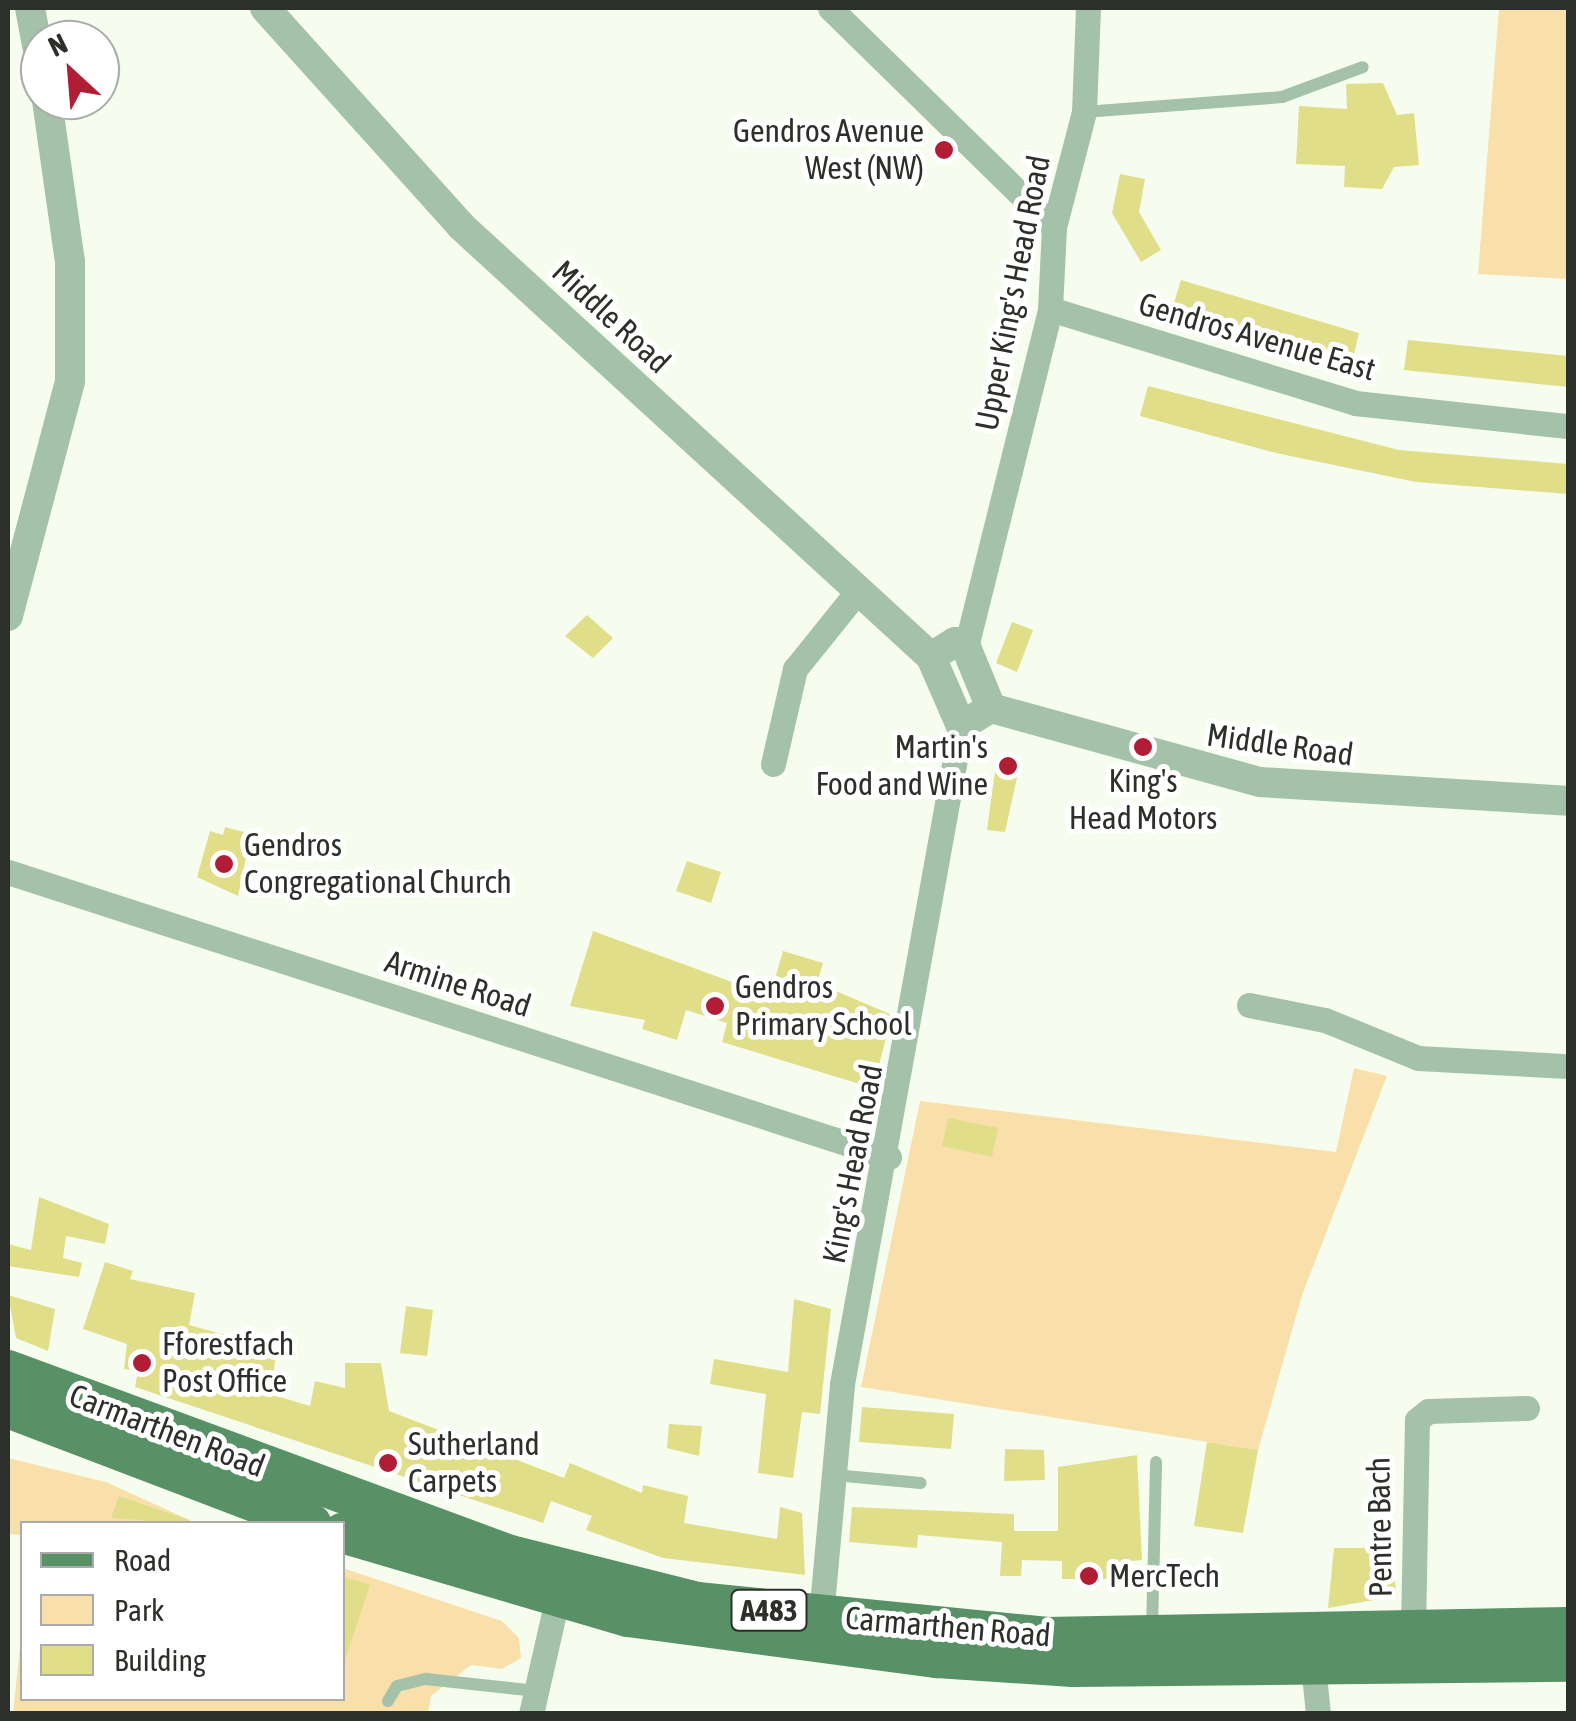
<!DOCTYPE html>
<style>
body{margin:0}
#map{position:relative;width:1576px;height:1721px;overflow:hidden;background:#f6fdee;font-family:"Asap Condensed",sans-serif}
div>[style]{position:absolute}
.green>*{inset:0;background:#f9e0ab}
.building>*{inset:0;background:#e1de8a}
.service>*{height:12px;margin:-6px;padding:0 6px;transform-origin:6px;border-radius:6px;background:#a4c2a9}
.minor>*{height:25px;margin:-12.5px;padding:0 12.5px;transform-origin:12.5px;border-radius:12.5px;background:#a4c2a9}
.tertiary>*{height:30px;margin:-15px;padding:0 15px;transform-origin:15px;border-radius:15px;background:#a4c2a9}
.primary>*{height:40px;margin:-20px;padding:0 20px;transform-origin:20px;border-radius:20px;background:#589165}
.dots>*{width:28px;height:28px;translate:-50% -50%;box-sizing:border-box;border:5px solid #fff;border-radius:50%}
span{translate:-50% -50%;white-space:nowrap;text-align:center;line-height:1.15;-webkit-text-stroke:10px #fff;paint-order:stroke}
.shield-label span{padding:2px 8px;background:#fff;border:2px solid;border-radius:8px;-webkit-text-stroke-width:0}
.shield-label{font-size:30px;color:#2d302a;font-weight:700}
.poi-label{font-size:32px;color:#2d302a}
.right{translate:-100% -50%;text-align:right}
.left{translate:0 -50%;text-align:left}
.street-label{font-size:32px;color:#2d302a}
.frame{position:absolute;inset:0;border:10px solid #2d302a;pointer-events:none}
.legend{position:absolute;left:20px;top:1521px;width:325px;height:180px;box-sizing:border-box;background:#fff;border:2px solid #abacaa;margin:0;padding:12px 18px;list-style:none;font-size:30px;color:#2d302a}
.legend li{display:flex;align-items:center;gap:20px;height:50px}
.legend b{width:50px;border:2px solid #abacaa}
.north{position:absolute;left:20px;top:20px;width:100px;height:100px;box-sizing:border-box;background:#fff;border:2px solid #abacaa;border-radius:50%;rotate:334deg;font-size:28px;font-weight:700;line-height:40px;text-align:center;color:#2d302a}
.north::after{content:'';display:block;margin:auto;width:35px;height:45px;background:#b01d34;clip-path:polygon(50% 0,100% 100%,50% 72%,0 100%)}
</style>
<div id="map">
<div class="green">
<i style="clip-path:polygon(1499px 8px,1568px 8px,1568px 279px,1478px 274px)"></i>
<i style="clip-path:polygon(1354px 1068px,1387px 1076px,1302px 1295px,1258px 1450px,861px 1387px,920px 1101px,1336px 1152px)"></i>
<i style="clip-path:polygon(8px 1458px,106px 1482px,196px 1523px,22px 1524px,22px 1535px,8px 1534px)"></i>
<i style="clip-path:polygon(343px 1568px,502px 1621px,519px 1638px,521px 1658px,502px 1669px,471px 1665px,431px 1696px,428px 1713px,13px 1714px,22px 1627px,22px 1698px,342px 1698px)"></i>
</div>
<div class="building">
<i style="clip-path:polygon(1383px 83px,1397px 115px,1414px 113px,1419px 165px,1394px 167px,1382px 189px,1344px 187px,1345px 166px,1296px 164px,1299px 106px,1347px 109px,1346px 84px)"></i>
<i style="clip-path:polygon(1120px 174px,1145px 179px,1139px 212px,1161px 250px,1141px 262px,1112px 213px)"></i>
<i style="clip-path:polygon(1181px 280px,1359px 333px,1352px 363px,1172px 309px)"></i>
<i style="clip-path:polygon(1408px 340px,1568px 356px,1568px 387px,1404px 370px)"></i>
<i style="clip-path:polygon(1148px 386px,1399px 450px,1568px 464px,1568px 494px,1416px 482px,1276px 453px,1140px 416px)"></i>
<i style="clip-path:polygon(587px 615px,613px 638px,593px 658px,565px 636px)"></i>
<i style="clip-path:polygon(1012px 622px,1033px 630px,1017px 672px,996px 663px)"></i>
<i style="clip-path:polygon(997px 757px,1020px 764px,1005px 832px,987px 830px)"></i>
<i style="clip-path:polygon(225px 827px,251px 834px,238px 896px,197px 877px,210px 831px,223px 835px)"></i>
<i style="clip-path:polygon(687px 861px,721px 872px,711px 903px,676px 891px)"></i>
<i style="clip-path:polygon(593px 931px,770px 996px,783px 951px,823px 963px,817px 983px,892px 1015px,873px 1088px,722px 1042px,727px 1023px,686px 1010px,677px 1040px,642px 1029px,645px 1020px,570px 1006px)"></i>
<i style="clip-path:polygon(948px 1118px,998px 1128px,992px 1157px,942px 1146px)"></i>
<i style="clip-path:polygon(39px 1197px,109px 1224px,105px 1244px,66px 1236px,63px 1258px,82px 1263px,79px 1277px,8px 1266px,8px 1244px,31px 1250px)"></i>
<i style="clip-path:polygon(105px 1262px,133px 1271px,130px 1279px,195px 1293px,189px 1325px,277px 1349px,270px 1394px,310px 1406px,315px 1381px,345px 1388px,345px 1363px,381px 1363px,389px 1411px,564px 1478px,570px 1463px,642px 1493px,643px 1485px,688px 1496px,684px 1523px,777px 1539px,780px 1507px,802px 1513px,805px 1575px,663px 1558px,586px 1530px,592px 1516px,551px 1501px,543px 1523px,135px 1387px,138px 1371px,124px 1369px,127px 1344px,83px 1329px)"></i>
<i style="clip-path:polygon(8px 1295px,55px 1309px,48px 1351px,16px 1338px)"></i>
<i style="clip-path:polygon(794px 1299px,831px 1309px,820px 1414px,802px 1412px,793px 1478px,758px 1473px,766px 1394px,710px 1384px,714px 1359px,788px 1372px)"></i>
<i style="clip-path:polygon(406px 1306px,433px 1310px,427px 1356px,400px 1353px)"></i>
<i style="clip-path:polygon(862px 1407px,954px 1414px,951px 1449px,859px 1442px)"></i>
<i style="clip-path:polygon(669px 1424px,702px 1426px,699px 1456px,667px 1448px)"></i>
<i style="clip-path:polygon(1207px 1442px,1258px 1450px,1243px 1533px,1194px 1526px)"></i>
<i style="clip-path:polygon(1005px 1449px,1044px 1450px,1045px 1480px,1004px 1481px)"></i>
<i style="clip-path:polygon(1137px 1455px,1142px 1560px,1121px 1562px,1121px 1579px,1062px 1579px,1062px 1561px,1022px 1560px,1021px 1576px,1000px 1576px,1002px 1542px,918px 1535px,917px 1548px,849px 1542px,852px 1507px,1014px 1514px,1014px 1531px,1058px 1531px,1058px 1467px)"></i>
<i style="clip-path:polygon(119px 1496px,189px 1520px,189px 1524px,111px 1518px)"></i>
<i style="clip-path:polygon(1334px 1548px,1390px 1548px,1397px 1596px,1328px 1608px)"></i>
<i style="clip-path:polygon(342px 1576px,370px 1585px,346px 1657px,342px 1656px)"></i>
</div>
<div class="service">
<i style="left:1084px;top:112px;width:199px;rotate:-4.3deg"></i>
<i style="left:1282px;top:97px;width:86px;rotate:-20.3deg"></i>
<i style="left:834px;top:1475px;width:87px;rotate:5.3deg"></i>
<i style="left:1152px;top:1629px;width:167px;rotate:-88.6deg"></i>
<i style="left:388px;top:1701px;width:17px;rotate:-59deg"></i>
<i style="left:397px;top:1686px;width:30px;rotate:-14deg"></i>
<i style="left:426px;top:1679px;width:111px;rotate:6.2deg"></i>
</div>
<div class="minor">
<i style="left:830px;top:8px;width:313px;rotate:44.4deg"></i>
<i style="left:1050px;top:309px;width:319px;rotate:17.1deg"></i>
<i style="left:1355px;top:403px;width:214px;rotate:6.2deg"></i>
<i style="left:966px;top:647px;width:348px;rotate:-76deg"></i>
<i style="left:1050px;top:309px;width:82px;rotate:-87.2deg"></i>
<i style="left:1054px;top:227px;width:119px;rotate:-75.4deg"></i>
<i style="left:1084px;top:112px;width:104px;rotate:-87.8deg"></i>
<i style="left:773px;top:764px;width:98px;rotate:-77deg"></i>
<i style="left:795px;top:669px;width:99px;rotate:-51.2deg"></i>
<i style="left:8px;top:872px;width:926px;rotate:17.93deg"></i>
<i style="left:1249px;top:1005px;width:77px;rotate:11.2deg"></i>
<i style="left:1325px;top:1020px;width:100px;rotate:22.2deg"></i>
<i style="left:1418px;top:1058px;width:150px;rotate:3.1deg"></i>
<i style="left:821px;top:1616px;width:233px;rotate:-84.8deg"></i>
<i style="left:842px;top:1384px;width:669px;rotate:-79.75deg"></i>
<i style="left:1413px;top:1628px;width:208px;rotate:-88.9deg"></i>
<i style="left:1417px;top:1420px;width:14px;rotate:-39deg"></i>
<i style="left:1428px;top:1411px;width:99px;rotate:-1.7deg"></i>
<i style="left:1313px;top:1665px;width:49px;rotate:84.2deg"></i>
<i style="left:531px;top:1714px;width:117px;rotate:-77.2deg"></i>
</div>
<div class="tertiary">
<i style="left:30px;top:8px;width:54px;rotate:79.3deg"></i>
<i style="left:265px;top:8px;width:293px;rotate:48deg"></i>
<i style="left:461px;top:226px;width:638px;rotate:42.52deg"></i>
<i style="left:8px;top:616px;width:243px;rotate:-75.2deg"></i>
<i style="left:70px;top:381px;width:119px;rotate:-90deg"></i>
<i style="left:70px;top:262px;width:164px;rotate:-98.1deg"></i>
<i style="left:931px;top:657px;width:75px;rotate:66.5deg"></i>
<i style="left:961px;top:726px;width:35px;rotate:-31deg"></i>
<i style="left:931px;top:657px;width:28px;rotate:-32deg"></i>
<i style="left:955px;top:642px;width:12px;rotate:24deg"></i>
<i style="left:966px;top:647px;width:66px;rotate:67.7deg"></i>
<i style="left:991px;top:708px;width:279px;rotate:15.4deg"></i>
<i style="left:1260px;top:782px;width:309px;rotate:3.5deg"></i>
</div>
<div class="primary">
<i style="left:8px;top:1370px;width:535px;rotate:20.23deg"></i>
<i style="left:510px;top:1555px;width:193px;rotate:14.1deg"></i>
<i style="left:697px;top:1602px;width:350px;rotate:5.7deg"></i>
<i style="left:1045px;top:1637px;width:523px;rotate:-1.1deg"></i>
<i style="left:8px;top:1408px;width:325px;rotate:20.9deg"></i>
<i style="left:342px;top:1533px;width:298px;rotate:16.4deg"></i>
<i style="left:628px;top:1617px;width:312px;rotate:7.6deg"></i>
<i style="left:937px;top:1658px;width:136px;rotate:3.8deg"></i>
<i style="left:1073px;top:1667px;width:495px;rotate:-0.6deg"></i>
</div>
<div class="dots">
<i style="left:944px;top:150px;background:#b01d34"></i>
<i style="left:1143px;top:747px;background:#b01d34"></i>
<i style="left:1008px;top:766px;background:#b01d34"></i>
<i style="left:224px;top:864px;background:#b01d34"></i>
<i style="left:715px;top:1006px;background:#b01d34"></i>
<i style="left:142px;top:1363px;background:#b01d34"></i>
<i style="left:388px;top:1463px;background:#b01d34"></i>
<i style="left:1089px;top:1576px;background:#b01d34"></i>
</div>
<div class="shield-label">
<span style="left:769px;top:1610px">A483</span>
</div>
<div class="poi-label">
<span class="right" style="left:924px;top:150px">Gendros Avenue<br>West (NW)</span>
<span class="right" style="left:988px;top:766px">Martin's<br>Food and Wine</span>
<span style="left:1143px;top:800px">King's<br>Head Motors</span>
<span class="left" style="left:244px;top:864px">Gendros<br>Congregational Church</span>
<span class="left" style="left:735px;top:1006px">Gendros<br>Primary School</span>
<span class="left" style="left:162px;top:1363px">Fforestfach<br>Post Office</span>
<span class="left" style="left:408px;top:1463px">Sutherland<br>Carpets</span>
<span class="left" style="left:1109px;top:1576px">MercTech</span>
</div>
<div class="street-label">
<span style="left:1013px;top:293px;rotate:-79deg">Upper King's Head Road</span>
<span style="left:611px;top:317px;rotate:43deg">Middle Road</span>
<span style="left:1257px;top:337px;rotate:16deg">Gendros Avenue East</span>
<span style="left:1280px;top:745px;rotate:8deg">Middle Road</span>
<span style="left:458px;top:984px;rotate:18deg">Armine Road</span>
<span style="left:853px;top:1164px;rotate:-79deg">King's Head Road</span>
<span style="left:167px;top:1431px;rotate:21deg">Carmarthen Road</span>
<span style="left:1380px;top:1527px;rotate:-91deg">Pentre Bach</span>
<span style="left:948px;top:1627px;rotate:5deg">Carmarthen Road</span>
</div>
<div class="frame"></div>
<ul class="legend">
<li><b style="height:12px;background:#589165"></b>Road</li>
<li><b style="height:28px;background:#f9e0ab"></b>Park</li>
<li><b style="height:28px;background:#e1de8a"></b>Building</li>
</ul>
<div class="north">N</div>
</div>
